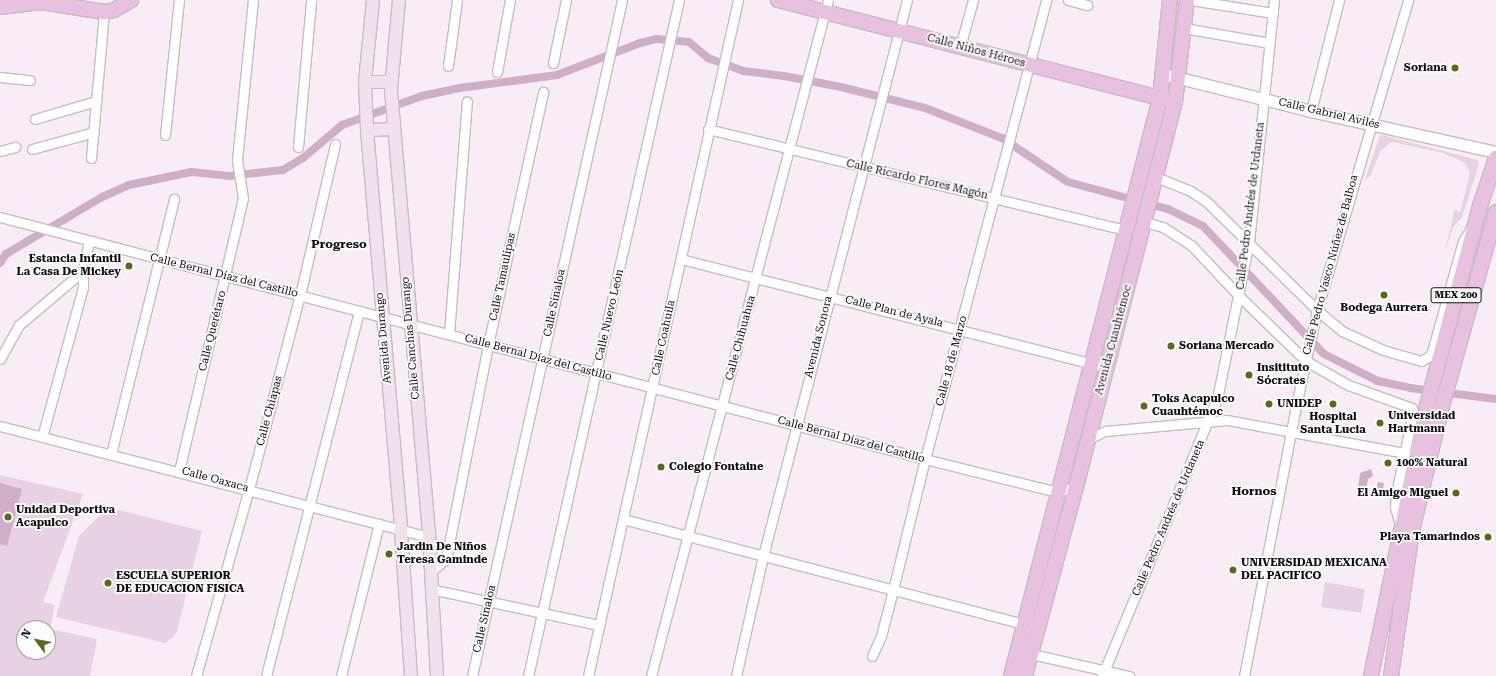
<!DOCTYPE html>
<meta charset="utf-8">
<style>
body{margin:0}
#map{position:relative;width:1496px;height:676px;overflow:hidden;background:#f8edf6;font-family:"Roboto Serif",serif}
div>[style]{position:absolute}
.green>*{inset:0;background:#e7d1e2}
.water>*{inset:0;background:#d0aec8}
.canal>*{height:8px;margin:-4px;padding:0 4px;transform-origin:4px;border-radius:4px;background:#d0aec8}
.roads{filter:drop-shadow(1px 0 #c6bbc3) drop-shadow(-1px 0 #c6bbc3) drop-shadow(0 1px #c6bbc3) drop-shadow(0 -1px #c6bbc3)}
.minor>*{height:9px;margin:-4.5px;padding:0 4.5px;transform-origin:4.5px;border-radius:4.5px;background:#fff}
.tertiary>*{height:11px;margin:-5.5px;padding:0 5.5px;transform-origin:5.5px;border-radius:5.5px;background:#fff}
.secondary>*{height:12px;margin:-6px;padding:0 6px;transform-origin:6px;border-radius:6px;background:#f3e0ef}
.primary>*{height:14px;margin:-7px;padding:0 7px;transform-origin:7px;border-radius:7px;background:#e7c1df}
.dots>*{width:11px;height:11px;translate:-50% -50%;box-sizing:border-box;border:2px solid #fefefe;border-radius:50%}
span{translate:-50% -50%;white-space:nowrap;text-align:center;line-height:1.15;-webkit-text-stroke:3.5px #fefefe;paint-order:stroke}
.shield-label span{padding:1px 3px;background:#fefefe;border:1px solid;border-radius:3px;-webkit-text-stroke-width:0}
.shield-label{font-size:10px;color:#100c0f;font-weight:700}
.street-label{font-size:11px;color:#100c0f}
.poi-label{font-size:11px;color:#100c0f;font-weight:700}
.right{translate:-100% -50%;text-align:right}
.left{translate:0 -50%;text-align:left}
.neighbourhood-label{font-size:12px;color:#100c0f;font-weight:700}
.north{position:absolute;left:16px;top:620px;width:40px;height:40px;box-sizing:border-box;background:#fefefe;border:1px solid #9f9d9e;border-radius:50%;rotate:302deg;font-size:11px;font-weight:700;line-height:16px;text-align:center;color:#100c0f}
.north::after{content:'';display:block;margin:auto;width:14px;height:18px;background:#596b17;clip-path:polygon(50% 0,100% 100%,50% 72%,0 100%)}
</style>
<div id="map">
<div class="green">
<i style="clip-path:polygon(1382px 135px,1478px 160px,1479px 164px,1462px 217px,1453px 227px,1444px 254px,1455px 209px,1460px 213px,1470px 173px,1465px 163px,1443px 153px,1392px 142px,1381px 150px,1370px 176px,1365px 180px,1379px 138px)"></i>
<i style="clip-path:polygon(evenodd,0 475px,83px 494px,43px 602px,55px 605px,50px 629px,97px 639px,90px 676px,0 676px,0 475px,24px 628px,48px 628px,48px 652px,24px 652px,24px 628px)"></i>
<i style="clip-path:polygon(119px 510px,202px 531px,177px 631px,173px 637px,165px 643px,56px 617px,79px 536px,99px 516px)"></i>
<i style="clip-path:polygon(1325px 582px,1365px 589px,1361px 613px,1321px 607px)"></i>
</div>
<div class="water">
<i style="clip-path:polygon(1371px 469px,1373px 476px,1368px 479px,1366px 490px,1362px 492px,1358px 489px,1360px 473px)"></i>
<i style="clip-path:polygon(1378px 482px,1384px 483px,1382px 496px,1375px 494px)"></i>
<i style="clip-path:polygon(0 483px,22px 489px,7px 546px,0 544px)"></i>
</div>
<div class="canal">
<i style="left:0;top:263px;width:11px;rotate:-56deg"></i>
<i style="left:6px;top:254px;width:112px;rotate:-30.7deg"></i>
<i style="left:102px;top:197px;width:30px;rotate:-24deg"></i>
<i style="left:129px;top:185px;width:64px;rotate:-11.7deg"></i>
<i style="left:192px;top:172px;width:37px;rotate:6deg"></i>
<i style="left:229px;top:176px;width:54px;rotate:-6.3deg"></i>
<i style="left:283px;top:170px;width:23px;rotate:-31deg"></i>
<i style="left:303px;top:158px;width:51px;rotate:-40.2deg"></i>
<i style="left:342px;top:125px;width:85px;rotate:-19.9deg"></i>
<i style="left:422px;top:96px;width:39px;rotate:-12deg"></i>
<i style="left:460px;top:88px;width:98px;rotate:-7.6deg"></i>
<i style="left:557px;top:75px;width:89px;rotate:-21.1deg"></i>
<i style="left:640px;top:43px;width:16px;rotate:-14deg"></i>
<i style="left:656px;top:39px;width:33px;rotate:5deg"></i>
<i style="left:689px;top:42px;width:25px;rotate:40deg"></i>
<i style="left:708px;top:58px;width:37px;rotate:20deg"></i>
<i style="left:743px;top:71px;width:41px;rotate:7deg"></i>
<i style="left:784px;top:76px;width:58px;rotate:10.9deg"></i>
<i style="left:841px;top:87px;width:87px;rotate:14deg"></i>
<i style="left:925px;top:108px;width:83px;rotate:21.3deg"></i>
<i style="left:1002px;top:138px;width:79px;rotate:33.7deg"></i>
<i style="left:1068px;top:182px;width:104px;rotate:15.1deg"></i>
<i style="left:1168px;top:209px;width:39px;rotate:26deg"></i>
<i style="left:1203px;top:226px;width:176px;rotate:46.6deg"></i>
<i style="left:1324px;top:354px;width:60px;rotate:26.6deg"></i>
<i style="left:1378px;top:381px;width:33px;rotate:12deg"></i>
<i style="left:1410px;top:388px;width:87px;rotate:7.3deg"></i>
</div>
<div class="roads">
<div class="minor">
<i style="left:1068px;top:0;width:20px;rotate:15deg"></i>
<i style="left:1191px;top:0;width:83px;rotate:9deg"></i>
<i style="left:1184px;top:28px;width:87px;rotate:9.9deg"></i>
<i style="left:960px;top:47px;width:49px;rotate:-74.5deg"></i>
<i style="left:553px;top:63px;width:64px;rotate:-78.3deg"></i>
<i style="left:448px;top:66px;width:67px;rotate:-82.2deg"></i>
<i style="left:497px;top:72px;width:73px;rotate:-79.8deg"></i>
<i style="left:0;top:77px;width:30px;rotate:6deg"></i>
<i style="left:1311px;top:111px;width:114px;rotate:-75.8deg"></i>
<i style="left:35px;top:119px;width:64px;rotate:-16.4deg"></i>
<i style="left:708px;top:129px;width:429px;rotate:13.6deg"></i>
<i style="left:165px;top:135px;width:136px;rotate:-84.1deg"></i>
<i style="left:298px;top:147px;width:148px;rotate:-84.9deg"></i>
<i style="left:32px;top:149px;width:64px;rotate:-15.3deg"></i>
<i style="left:0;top:151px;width:16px;rotate:-15deg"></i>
<i style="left:91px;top:158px;width:147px;rotate:-84.9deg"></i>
<i style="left:1156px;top:177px;width:35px;rotate:22deg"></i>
<i style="left:1189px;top:190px;width:20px;rotate:33deg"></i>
<i style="left:1206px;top:201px;width:156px;rotate:44.5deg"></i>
<i style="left:1317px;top:310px;width:33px;rotate:40deg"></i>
<i style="left:1342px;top:331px;width:45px;rotate:24.9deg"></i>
<i style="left:1383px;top:350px;width:40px;rotate:16deg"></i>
<i style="left:1421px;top:361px;width:12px;rotate:-31deg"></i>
<i style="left:1431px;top:355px;width:118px;rotate:-74.3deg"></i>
<i style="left:1463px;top:241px;width:15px;rotate:-58deg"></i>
<i style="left:0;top:217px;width:956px;rotate:14.66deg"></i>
<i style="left:925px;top:459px;width:136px;rotate:14deg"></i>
<i style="left:1057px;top:492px;width:20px;rotate:-15deg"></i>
<i style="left:1145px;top:222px;width:19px;rotate:16deg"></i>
<i style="left:1163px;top:227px;width:33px;rotate:33deg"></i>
<i style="left:1191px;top:245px;width:70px;rotate:46.7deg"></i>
<i style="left:1239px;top:296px;width:93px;rotate:44.1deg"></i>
<i style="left:1306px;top:361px;width:48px;rotate:29.7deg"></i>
<i style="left:1348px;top:385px;width:68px;rotate:19.8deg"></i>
<i style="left:1412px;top:408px;width:4px;rotate:76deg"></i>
<i style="left:1413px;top:412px;width:84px;rotate:101.7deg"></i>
<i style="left:1396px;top:494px;width:13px;rotate:94deg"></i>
<i style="left:1395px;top:507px;width:19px;rotate:74deg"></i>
<i style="left:681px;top:259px;width:439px;rotate:14.3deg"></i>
<i style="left:449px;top:334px;width:233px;rotate:-85.6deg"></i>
<i style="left:0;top:359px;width:39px;rotate:-61deg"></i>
<i style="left:19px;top:325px;width:84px;rotate:-40.2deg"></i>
<i style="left:0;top:426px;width:443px;rotate:14.5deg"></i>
<i style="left:42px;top:437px;width:156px;rotate:-74.7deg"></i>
<i style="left:83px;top:287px;width:16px;rotate:-90deg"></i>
<i style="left:83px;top:271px;width:31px;rotate:-79deg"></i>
<i style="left:1088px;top:439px;width:19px;rotate:-25deg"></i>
<i style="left:1105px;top:431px;width:122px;rotate:-5.2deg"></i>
<i style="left:1227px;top:420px;width:181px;rotate:10.5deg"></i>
<i style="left:111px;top:454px;width:263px;rotate:-76.1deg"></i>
<i style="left:179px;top:471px;width:280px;rotate:-76.8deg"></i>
<i style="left:243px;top:198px;width:38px;rotate:-99deg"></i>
<i style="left:237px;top:160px;width:161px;rotate:-84.3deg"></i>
<i style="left:623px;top:519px;width:419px;rotate:14.7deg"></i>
<i style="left:430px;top:572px;width:21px;rotate:-39deg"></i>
<i style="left:446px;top:559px;width:218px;rotate:-78.9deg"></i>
<i style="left:488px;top:345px;width:259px;rotate:-77.7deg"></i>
<i style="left:431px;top:589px;width:172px;rotate:12.1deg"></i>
<i style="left:1027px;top:653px;width:105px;rotate:12.7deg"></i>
<i style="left:872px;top:656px;width:22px;rotate:-66deg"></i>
<i style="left:881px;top:636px;width:48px;rotate:-75.4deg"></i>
<i style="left:893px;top:590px;width:135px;rotate:-76.3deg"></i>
<i style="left:925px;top:459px;width:475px;rotate:-75.2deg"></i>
<i style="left:196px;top:676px;width:194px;rotate:-74.2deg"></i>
<i style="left:249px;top:489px;width:201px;rotate:-75.3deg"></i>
<i style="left:300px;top:295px;width:155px;rotate:-76.9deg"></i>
<i style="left:266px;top:676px;width:377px;rotate:-75.7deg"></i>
<i style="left:341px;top:676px;width:157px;rotate:-76deg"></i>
<i style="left:472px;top:676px;width:692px;rotate:-77.49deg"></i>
<i style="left:528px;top:676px;width:693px;rotate:-77.41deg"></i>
<i style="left:588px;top:676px;width:692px;rotate:-77.49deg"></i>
<i style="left:651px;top:676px;width:699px;rotate:-75.33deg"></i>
<i style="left:736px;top:676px;width:123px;rotate:-77.3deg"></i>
<i style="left:763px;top:556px;width:574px;rotate:-75.48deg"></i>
<i style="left:1102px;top:676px;width:300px;rotate:-67.5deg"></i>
<i style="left:1217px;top:399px;width:160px;rotate:-78.5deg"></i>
<i style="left:1249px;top:242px;width:243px;rotate:-84.1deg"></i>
<i style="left:1244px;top:676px;width:271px;rotate:-79.1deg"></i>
<i style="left:1295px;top:410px;width:102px;rotate:-77.6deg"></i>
<i style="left:1317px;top:310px;width:323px;rotate:-73.6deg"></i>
</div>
<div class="tertiary">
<i style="left:1163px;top:74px;width:153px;rotate:14deg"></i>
<i style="left:1311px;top:111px;width:189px;rotate:12.5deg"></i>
</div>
<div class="secondary">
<i style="left:373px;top:0;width:82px;rotate:95.6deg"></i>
<i style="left:365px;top:82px;width:48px;rotate:87.6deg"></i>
<i style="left:367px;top:130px;width:401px;rotate:85.1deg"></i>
<i style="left:401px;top:530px;width:146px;rotate:86.1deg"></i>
<i style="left:399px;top:0;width:90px;rotate:95.1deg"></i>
<i style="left:391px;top:90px;width:449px;rotate:85.1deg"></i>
<i style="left:429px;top:537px;width:139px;rotate:86.7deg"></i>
<i style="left:365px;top:82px;width:26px"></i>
<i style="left:367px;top:130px;width:27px;rotate:-2deg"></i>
</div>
<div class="primary">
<i style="left:778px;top:0;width:403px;rotate:14.4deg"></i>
<i style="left:0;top:7px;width:41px;rotate:-7deg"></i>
<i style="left:41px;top:2px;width:64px;rotate:9deg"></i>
<i style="left:104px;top:12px;width:10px;rotate:-11deg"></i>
<i style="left:114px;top:10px;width:20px;rotate:-30deg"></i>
<i style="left:1011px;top:676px;width:597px;rotate:-75.54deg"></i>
<i style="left:1160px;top:98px;width:99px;rotate:-84.2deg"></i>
<i style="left:1025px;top:676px;width:196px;rotate:-74.9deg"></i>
<i style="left:1076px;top:487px;width:398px;rotate:-75.6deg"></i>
<i style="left:1175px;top:102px;width:103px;rotate:-83.3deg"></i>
<i style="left:1371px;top:676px;width:277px;rotate:-78.3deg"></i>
<i style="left:1427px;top:405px;width:206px;rotate:-75.1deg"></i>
<i style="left:1480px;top:206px;width:51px;rotate:-71.6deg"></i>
<i style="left:1391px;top:676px;width:147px;rotate:-81.8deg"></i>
<i style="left:1412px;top:531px;width:124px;rotate:-76.5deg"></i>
<i style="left:1441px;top:410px;width:205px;rotate:-74.5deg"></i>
</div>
</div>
<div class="dots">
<i style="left:1455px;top:68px;background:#596b17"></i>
<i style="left:129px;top:266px;background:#596b17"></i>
<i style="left:1384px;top:295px;background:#596b17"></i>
<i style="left:1171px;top:346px;background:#596b17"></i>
<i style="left:1249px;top:375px;background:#596b17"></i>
<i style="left:1269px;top:404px;background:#596b17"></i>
<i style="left:1333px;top:404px;background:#596b17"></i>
<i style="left:1144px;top:406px;background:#596b17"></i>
<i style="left:1380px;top:423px;background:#596b17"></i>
<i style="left:1388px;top:463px;background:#596b17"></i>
<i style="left:661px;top:467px;background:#596b17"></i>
<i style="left:1456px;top:493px;background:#596b17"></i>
<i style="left:8px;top:517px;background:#596b17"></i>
<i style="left:1488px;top:537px;background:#596b17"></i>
<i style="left:389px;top:554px;background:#596b17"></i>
<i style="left:1233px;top:570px;background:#596b17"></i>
<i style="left:108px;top:583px;background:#596b17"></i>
</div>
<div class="shield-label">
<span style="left:1456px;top:295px">MEX 200</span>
</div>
<div class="street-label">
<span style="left:976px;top:51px;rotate:15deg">Calle Niños Héroes</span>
<span style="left:1329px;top:114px;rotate:13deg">Calle Gabriel Avilés</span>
<span style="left:917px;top:180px;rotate:13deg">Calle Ricardo Flores Magón</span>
<span style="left:1251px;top:206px;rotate:-83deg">Calle Pedro Andrés de Urdaneta</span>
<span style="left:1331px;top:265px;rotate:-75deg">Calle Pedro Vasco Núñez de Balboa</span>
<span style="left:224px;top:276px;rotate:14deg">Calle Bernal Díaz del Castillo</span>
<span style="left:503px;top:277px;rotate:-78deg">Calle Tamaulipas</span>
<span style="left:555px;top:303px;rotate:-78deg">Calle Sinaloa</span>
<span style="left:894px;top:312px;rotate:14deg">Calle Plan de Ayala</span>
<span style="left:610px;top:315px;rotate:-77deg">Calle Nuevo León</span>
<span style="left:213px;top:331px;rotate:-76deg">Calle Querétaro</span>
<span style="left:819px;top:337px;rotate:-76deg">Avenida Sonora</span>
<span style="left:384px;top:338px;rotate:-95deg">Avenida Durango</span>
<span style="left:411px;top:338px;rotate:-95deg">Calle Canchas Durango</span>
<span style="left:664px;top:338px;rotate:-78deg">Calle Coahuila</span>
<span style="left:741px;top:338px;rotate:-75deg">Calle Chihuahua</span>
<span style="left:1114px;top:340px;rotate:-75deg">Avenida Cuauhtémoc</span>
<span style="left:538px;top:358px;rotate:15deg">Calle Bernal Díaz del Castillo</span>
<span style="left:952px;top:361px;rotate:-75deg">Calle 18 de Marzo</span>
<span style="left:270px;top:411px;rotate:-75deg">Calle Chiapas</span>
<span style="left:851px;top:440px;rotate:15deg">Calle Bernal Díaz del Castillo</span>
<span style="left:215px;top:480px;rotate:15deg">Calle Oaxaca</span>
<span style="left:1169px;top:518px;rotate:-67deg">Calle Pedro Andrés de Urdaneta</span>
<span style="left:485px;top:619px;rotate:-77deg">Calle Sinaloa</span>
</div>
<div class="poi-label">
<span class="right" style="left:1447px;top:68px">Soriana</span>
<span class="right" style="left:121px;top:266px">Estancia Infantil<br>La Casa De Mickey</span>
<span style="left:1384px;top:308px">Bodega Aurrera</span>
<span class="left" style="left:1179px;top:346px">Soriana Mercado</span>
<span class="left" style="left:1257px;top:375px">Insitituto<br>Sócrates</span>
<span class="left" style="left:1152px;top:406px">Toks Acapulco<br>Cuauhtémoc</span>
<span class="left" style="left:1277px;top:404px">UNIDEP</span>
<span class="left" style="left:1388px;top:423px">Universidad<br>Hartmann</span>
<span style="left:1333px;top:424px">Hospital<br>Santa Lucia</span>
<span class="left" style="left:1396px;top:463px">100% Natural</span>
<span class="left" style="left:669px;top:467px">Colegio Fontaine</span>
<span class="right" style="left:1448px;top:493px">El Amigo Miguel</span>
<span class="left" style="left:16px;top:517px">Unidad Deportiva<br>Acapulco</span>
<span class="right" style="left:1480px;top:537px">Playa Tamarindos</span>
<span class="left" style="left:397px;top:554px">Jardin De Niños<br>Teresa Gaminde</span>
<span class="left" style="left:1241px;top:570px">UNIVERSIDAD MEXICANA<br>DEL PACIFICO</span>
<span class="left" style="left:116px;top:583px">ESCUELA SUPERIOR<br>DE EDUCACION FISICA</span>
</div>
<div class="neighbourhood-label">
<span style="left:339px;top:245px">Progreso</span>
<span style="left:1254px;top:492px">Hornos</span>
</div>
<div class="north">N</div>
</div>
